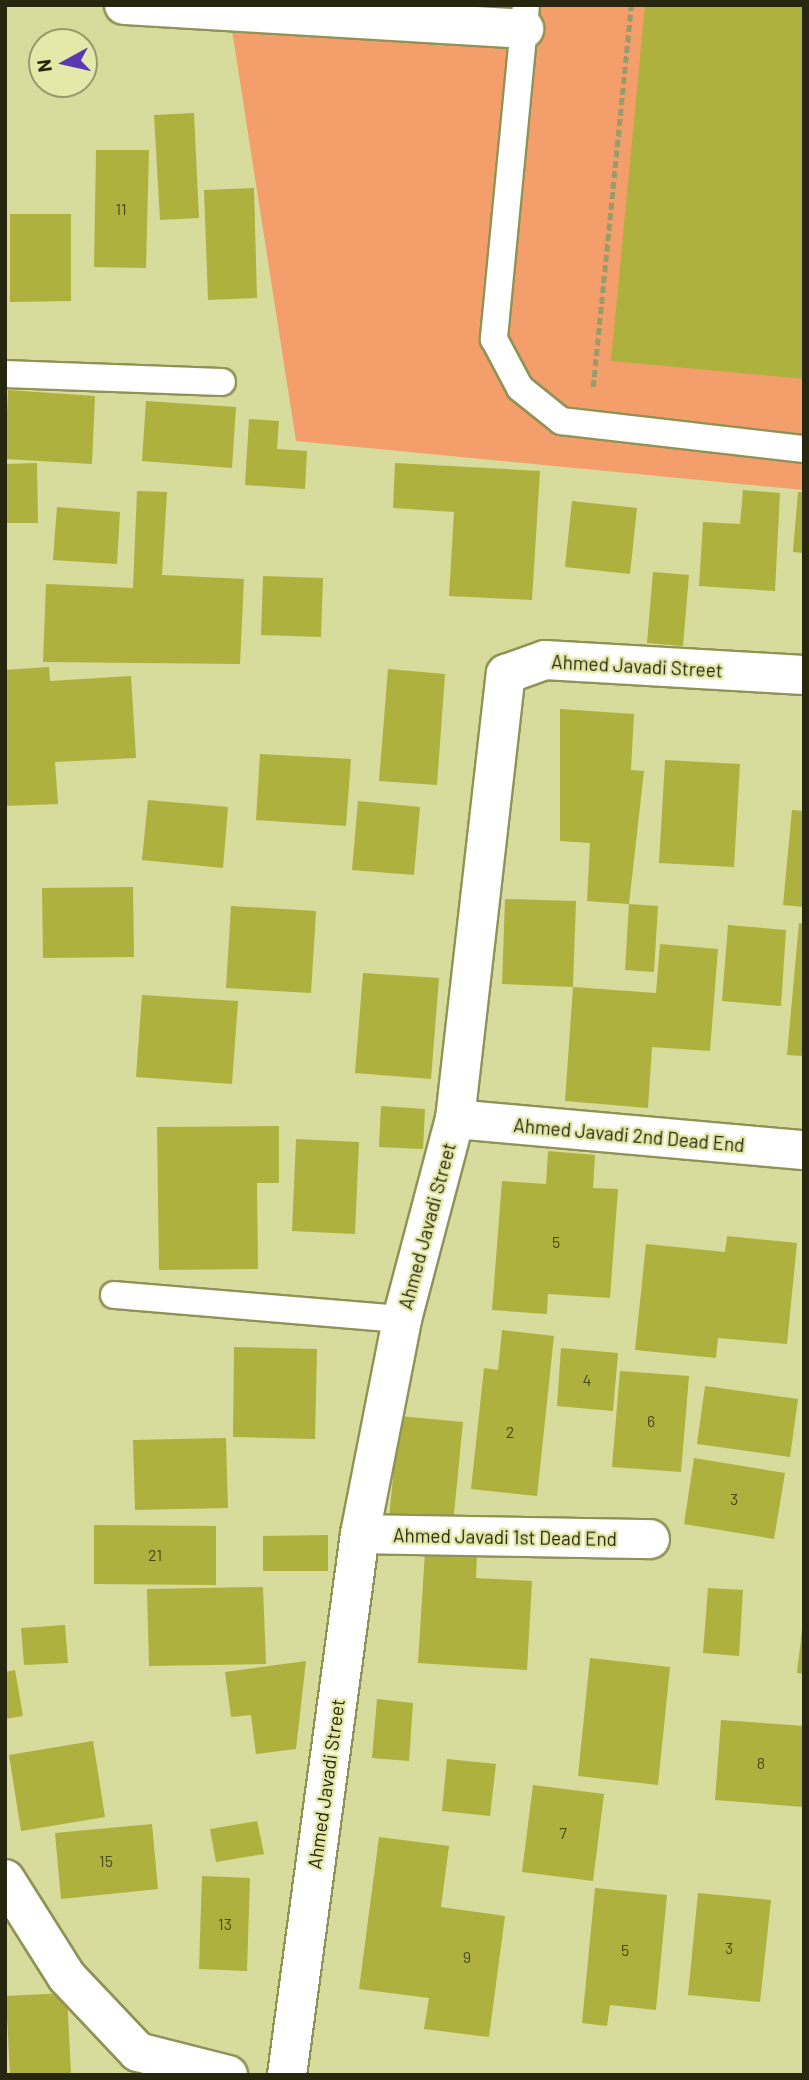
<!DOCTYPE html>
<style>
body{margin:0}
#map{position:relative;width:809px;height:2080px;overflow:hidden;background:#d7db9c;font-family:Barlow,sans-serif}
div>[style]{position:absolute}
.green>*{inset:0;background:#f49e6c}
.building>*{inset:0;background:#aeb13e}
.path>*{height:4.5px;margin-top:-2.25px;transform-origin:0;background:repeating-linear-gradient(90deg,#999c6a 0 7px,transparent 0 10.5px)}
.roads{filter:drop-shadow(2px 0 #909356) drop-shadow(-2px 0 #909356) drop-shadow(0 2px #909356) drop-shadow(0 -2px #909356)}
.lane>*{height:26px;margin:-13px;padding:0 13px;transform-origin:13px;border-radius:13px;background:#fff}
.street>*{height:38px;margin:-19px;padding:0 19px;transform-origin:19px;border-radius:19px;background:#fff}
span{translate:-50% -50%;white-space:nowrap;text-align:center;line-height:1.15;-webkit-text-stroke:5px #e4e8a9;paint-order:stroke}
.number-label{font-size:16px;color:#484a1a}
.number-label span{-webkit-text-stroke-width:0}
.street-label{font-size:19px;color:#26270e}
.frame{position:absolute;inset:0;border:7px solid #26270e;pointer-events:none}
.north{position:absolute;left:28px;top:28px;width:70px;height:70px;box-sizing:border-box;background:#e4e8a9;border:2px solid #989b6b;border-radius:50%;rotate:262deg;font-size:19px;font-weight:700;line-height:28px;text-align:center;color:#26270e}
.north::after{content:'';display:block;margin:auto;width:24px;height:32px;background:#5b38b1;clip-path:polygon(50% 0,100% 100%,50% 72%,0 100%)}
</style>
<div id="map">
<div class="green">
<i style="clip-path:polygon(486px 5px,804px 5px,804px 490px,296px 441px,232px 30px,483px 44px)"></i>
</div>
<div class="building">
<i style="clip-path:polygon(645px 5px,804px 5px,804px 379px,611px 361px)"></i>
<i style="clip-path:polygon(194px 113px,199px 218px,160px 220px,154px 115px)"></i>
<i style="clip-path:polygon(96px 150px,149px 150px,146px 268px,94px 267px)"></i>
<i style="clip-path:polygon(254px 188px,257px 298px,208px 300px,204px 190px)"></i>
<i style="clip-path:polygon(10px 214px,71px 214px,71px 301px,10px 302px)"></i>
<i style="clip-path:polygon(8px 390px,95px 396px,92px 464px,5px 459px)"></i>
<i style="clip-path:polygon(146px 401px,236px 407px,232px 468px,142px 461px)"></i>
<i style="clip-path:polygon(249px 419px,279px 421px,277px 449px,307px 451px,305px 489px,245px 485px)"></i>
<i style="clip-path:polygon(37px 463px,38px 523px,5px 523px,5px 464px)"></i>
<i style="clip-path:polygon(395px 463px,540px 471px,532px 600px,449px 596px,454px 512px,393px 508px)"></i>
<i style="clip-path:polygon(743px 490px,780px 493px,775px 591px,699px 586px,703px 522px,740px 524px)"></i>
<i style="clip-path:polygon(137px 491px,167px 492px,162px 575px,244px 579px,240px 664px,43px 662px,46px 584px,133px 588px)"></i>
<i style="clip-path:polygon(798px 492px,804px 492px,804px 553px,793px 552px)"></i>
<i style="clip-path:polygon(572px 501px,637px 508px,630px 574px,565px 567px)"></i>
<i style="clip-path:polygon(57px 507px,120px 512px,117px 564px,53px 560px)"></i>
<i style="clip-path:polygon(653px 572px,689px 575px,683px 646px,647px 643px)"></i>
<i style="clip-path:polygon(263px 576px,323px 578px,321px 637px,261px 635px)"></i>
<i style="clip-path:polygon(49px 667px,50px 681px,131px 676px,136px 758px,55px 762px,58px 804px,5px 806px,5px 670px)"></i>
<i style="clip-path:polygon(388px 669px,445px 674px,437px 785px,379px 781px)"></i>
<i style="clip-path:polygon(560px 709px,634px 714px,631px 770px,644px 771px,629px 904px,587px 901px,590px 843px,560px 841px)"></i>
<i style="clip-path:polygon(260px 754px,351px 759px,346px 826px,256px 820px)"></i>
<i style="clip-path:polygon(665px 760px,740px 764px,734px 867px,659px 863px)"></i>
<i style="clip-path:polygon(148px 800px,228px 807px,223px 868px,142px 860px)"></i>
<i style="clip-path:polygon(358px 801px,420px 807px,414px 875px,352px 870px)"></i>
<i style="clip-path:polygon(792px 810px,804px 811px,804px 907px,783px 905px)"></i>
<i style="clip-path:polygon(133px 887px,134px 957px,43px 958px,42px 888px)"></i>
<i style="clip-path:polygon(505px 899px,576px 901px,573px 987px,656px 993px,660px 944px,718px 949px,710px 1051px,652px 1047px,648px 1108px,565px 1101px,573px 987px,502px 984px)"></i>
<i style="clip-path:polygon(629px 904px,658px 906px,654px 972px,625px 970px)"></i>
<i style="clip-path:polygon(231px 906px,316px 911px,311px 993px,226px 988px)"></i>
<i style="clip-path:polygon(799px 923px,804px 924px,804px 1056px,787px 1055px)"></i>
<i style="clip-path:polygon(728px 925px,786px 930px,781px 1006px,722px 1001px)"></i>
<i style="clip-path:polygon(363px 973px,439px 978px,431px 1079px,355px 1073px)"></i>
<i style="clip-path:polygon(142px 995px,238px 1001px,232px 1084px,136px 1077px)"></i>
<i style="clip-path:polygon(381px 1106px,425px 1109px,423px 1149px,379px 1147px)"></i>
<i style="clip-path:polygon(279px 1126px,279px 1183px,257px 1183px,258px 1269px,159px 1270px,157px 1127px)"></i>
<i style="clip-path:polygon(296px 1139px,359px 1142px,355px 1234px,292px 1231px)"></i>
<i style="clip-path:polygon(548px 1151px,595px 1155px,593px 1188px,618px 1189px,610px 1298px,548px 1294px,547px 1314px,492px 1310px,502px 1181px,546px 1184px)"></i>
<i style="clip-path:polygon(727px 1236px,797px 1243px,787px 1344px,718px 1338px,716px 1358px,635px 1350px,646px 1244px,725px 1252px)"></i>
<i style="clip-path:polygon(502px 1330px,554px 1336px,537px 1496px,471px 1489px,484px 1368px,498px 1370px)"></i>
<i style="clip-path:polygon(234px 1347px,317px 1349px,315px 1439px,233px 1437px)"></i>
<i style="clip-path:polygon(561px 1348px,618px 1353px,613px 1411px,557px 1406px)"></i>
<i style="clip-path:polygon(620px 1371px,689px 1376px,681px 1472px,612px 1467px)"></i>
<i style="clip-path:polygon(705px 1386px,798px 1399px,790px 1457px,697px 1444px)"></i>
<i style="clip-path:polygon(399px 1416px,463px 1422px,453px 1524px,389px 1518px)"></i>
<i style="clip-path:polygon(226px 1438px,228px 1508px,135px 1510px,133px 1440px)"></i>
<i style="clip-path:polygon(694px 1458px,785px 1473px,774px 1539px,684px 1524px)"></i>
<i style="clip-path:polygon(94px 1525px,216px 1526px,216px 1585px,94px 1584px)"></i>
<i style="clip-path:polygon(328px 1535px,328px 1571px,263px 1571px,263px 1536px)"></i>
<i style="clip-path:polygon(425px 1551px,477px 1554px,476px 1578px,532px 1581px,527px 1670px,418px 1663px)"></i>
<i style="clip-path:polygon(263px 1587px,266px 1664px,149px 1666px,147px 1589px)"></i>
<i style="clip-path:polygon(708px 1588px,743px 1590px,739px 1656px,703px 1653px)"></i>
<i style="clip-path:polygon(65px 1625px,68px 1663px,24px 1665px,21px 1628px)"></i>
<i style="clip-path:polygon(802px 1630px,804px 1630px,804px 1674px,797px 1673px)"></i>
<i style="clip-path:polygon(590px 1658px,670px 1667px,658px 1785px,578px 1776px)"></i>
<i style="clip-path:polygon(306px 1661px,296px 1749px,256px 1754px,251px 1715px,231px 1717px,225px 1672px)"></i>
<i style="clip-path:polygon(15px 1670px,23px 1716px,5px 1719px,5px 1672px)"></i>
<i style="clip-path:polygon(377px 1699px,413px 1703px,409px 1761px,372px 1758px)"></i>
<i style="clip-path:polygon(721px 1720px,804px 1726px,804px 1807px,715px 1800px)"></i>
<i style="clip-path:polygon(93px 1741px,105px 1817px,21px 1831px,9px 1755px)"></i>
<i style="clip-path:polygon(447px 1759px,496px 1764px,490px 1816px,442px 1811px)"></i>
<i style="clip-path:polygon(533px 1785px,604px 1794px,593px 1881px,522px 1872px)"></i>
<i style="clip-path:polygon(257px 1821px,264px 1854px,216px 1862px,210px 1829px)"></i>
<i style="clip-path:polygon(152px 1824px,158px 1889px,61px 1899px,55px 1833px)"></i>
<i style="clip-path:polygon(379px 1837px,449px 1846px,441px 1907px,505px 1916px,489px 2037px,424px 2029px,429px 1998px,359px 1989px)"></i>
<i style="clip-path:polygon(202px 1876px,250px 1878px,247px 1971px,199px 1969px)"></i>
<i style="clip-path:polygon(595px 1888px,667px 1895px,656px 2010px,610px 2005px,607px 2026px,582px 2023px)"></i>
<i style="clip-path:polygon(698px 1893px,771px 1900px,760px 2002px,688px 1995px)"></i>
<i style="clip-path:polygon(67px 1993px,71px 2075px,10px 2075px,6px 1996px)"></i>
</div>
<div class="path">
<i style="left:593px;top:387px;width:384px;rotate:-84.3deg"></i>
</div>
<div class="roads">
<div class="lane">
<i style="left:526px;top:5px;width:336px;rotate:95.5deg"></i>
<i style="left:494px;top:339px;width:55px;rotate:62deg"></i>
<i style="left:520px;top:388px;width:53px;rotate:38.8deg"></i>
<i style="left:561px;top:421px;width:245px;rotate:6.6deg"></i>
<i style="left:5px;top:374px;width:217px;rotate:2.1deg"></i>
<i style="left:114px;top:1295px;width:289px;rotate:4.8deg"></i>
</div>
<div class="street">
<i style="left:124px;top:5px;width:401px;rotate:3.4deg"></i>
<i style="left:455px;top:1119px;width:350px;rotate:5.1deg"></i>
<i style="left:360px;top:1534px;width:290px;rotate:1deg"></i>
<i style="left:5px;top:1879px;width:116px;rotate:57.7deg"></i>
<i style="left:67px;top:1977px;width:103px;rotate:46.6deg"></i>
<i style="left:138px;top:2052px;width:93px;rotate:14.3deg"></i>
<i style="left:287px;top:2075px;width:546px;rotate:-82.32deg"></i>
<i style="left:360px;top:1534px;width:219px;rotate:-78.9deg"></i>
<i style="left:402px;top:1319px;width:207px;rotate:-75.2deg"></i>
<i style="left:455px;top:1119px;width:448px;rotate:-83.5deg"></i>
<i style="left:506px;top:674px;width:41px;rotate:-19.7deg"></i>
<i style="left:545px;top:660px;width:259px;rotate:3.3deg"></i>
</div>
</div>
<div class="number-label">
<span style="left:121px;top:209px">11</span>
<span style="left:556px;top:1242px">5</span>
<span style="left:587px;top:1380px">4</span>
<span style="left:651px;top:1421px">6</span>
<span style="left:510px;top:1432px">2</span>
<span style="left:734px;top:1499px">3</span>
<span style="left:155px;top:1555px">21</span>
<span style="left:761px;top:1763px">8</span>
<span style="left:563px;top:1833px">7</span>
<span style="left:106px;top:1861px">15</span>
<span style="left:225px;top:1924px">13</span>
<span style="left:729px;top:1948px">3</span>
<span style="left:625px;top:1950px">5</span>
<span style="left:467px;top:1957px">9</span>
</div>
<div class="street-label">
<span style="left:637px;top:666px;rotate:3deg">Ahmed Javadi Street</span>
<span style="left:629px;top:1135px;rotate:5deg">Ahmed Javadi 2nd Dead End</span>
<span style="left:427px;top:1226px;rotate:-75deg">Ahmed Javadi Street</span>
<span style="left:505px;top:1537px;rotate:1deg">Ahmed Javadi 1st Dead End</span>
<span style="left:326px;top:1784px;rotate:-82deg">Ahmed Javadi Street</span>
</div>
<div class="frame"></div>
<div class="north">N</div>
</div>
